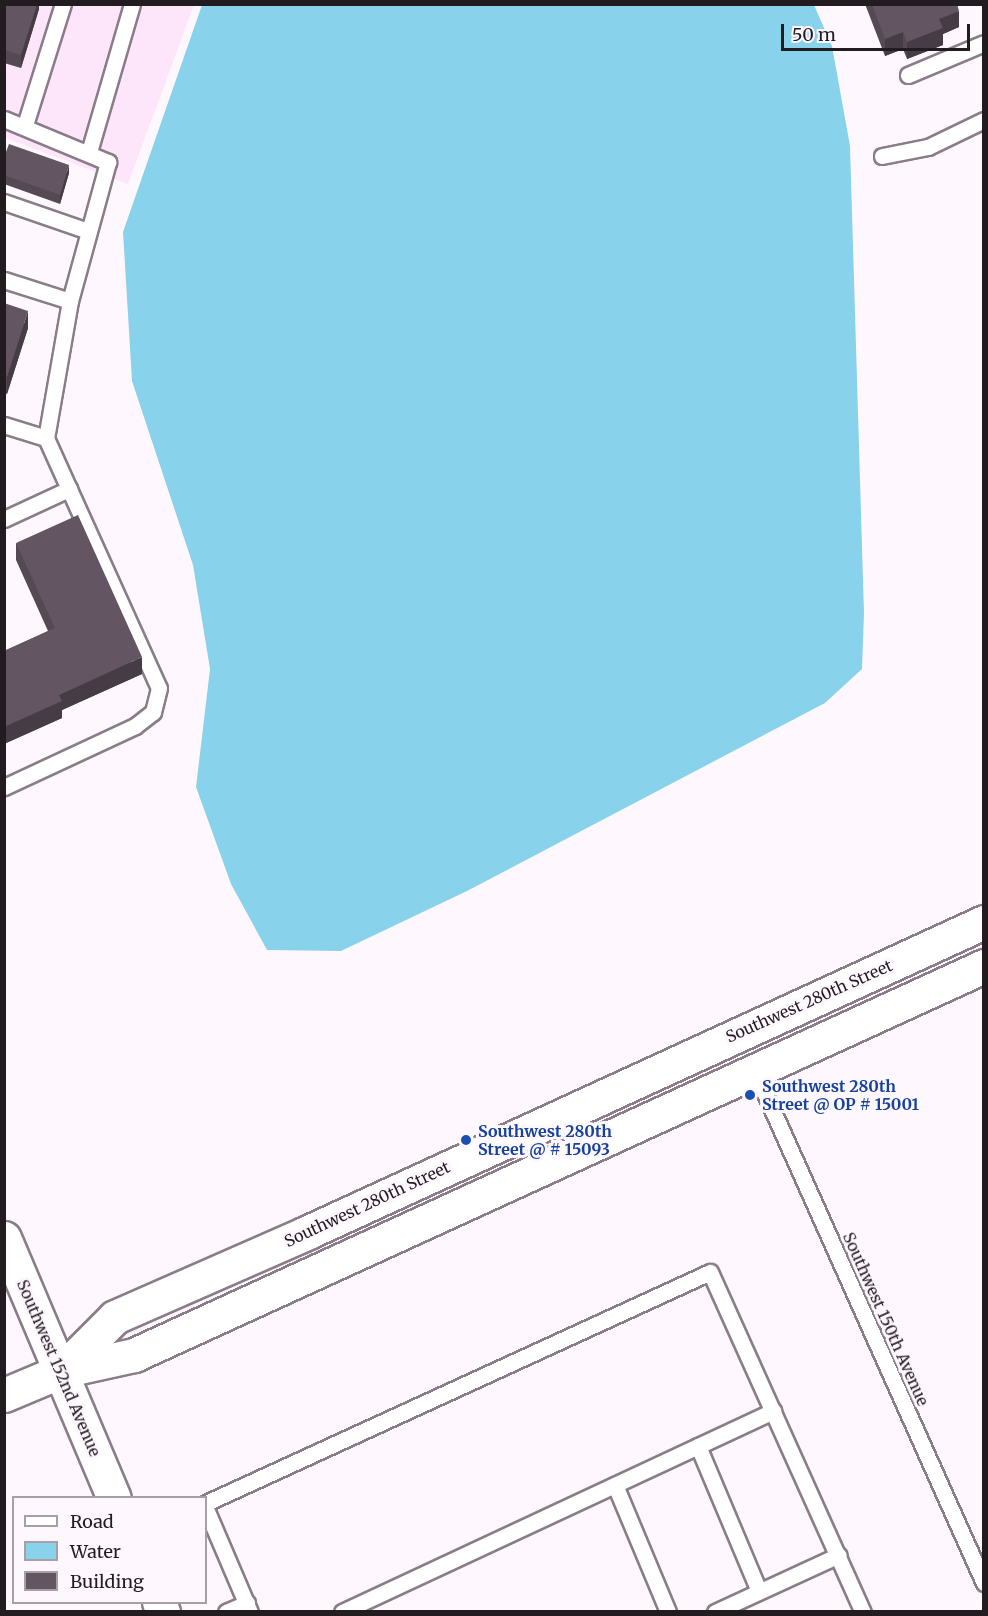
<!DOCTYPE html>
<style>
body{margin:0}
#map{position:relative;width:988px;height:1616px;overflow:hidden;background:#fef8fe;font-family:Merriweather,serif}
div>[style]{position:absolute}
.built>*{inset:0;background:#fde6fa}
.water>*{inset:0;background:#89d2eb}
.roads{filter:drop-shadow(2px 0 #8a7c88) drop-shadow(-2px 0 #8a7c88) drop-shadow(0 2px #8a7c88) drop-shadow(0 -2px #8a7c88)}
.lane>*{height:15px;margin:-7.5px;padding:0 7.5px;transform-origin:7.5px;border-radius:7.5px;background:#fff}
.secondary>*{height:33px;margin:-16.5px;padding:0 16.5px;transform-origin:16.5px;border-radius:16.5px;background:#fff}
.wall>*{inset:0;background:#554a54}
.shaded-wall>*{inset:0;background:#453c45}
.building>*{inset:0;background:#635662}
.dots>*{width:16px;height:16px;translate:-50% -50%;box-sizing:border-box;border:3px solid #fef8fe;border-radius:50%}
span{translate:-50% -50%;white-space:nowrap;text-align:center;line-height:1.15;-webkit-text-stroke:6px #fef8fe;paint-order:stroke}
.street-label{font-size:16px;color:#221c21}
.transit-label{font-size:16px;color:#164399;font-weight:700}
.left{translate:0 -50%;text-align:left}
.frame{position:absolute;inset:0;border:6px solid #221c21;pointer-events:none}
.legend{position:absolute;left:12px;top:1496px;width:195px;height:108px;box-sizing:border-box;background:#fef8fe;border:2px solid #a6a0a6;margin:0;padding:8px 10px;list-style:none;font-size:18px;color:#221c21}
.legend li{display:flex;align-items:center;gap:12px;height:30px}
.legend b{width:30px;border:2px solid #a6a0a6}
.scale{position:absolute;left:781px;top:24px;width:189px;height:27px;box-sizing:border-box;border:3px solid #221c21;border-top:0;padding-left:8px;font-size:18px;line-height:21px;white-space:nowrap;color:#221c21;-webkit-text-stroke:4px #fef8fe;paint-order:stroke}
</style>
<div id="map">
<div class="built">
<i style="clip-path:polygon(4px 5px,194px 5px,128px 184px,5px 138px)"></i>
</div>
<div class="water">
<i style="clip-path:polygon(202px 5px,814px 5px,832px 46px,850px 146px,864px 613px,862px 669px,825px 703px,467px 891px,341px 951px,267px 950px,231px 884px,196px 787px,210px 669px,193px 565px,132px 381px,123px 232px)"></i>
</div>
<div class="roads">
<div class="lane">
<i style="left:908px;top:75px;width:82px;rotate:-22.8deg"></i>
<i style="left:4px;top:119px;width:113px;rotate:22.5deg"></i>
<i style="left:108px;top:162px;width:144px;rotate:105.3deg"></i>
<i style="left:70px;top:301px;width:139px;rotate:99.9deg"></i>
<i style="left:46px;top:438px;width:274px;rotate:65.7deg"></i>
<i style="left:159px;top:688px;width:25px;rotate:104deg"></i>
<i style="left:153px;top:712px;width:23px;rotate:142deg"></i>
<i style="left:135px;top:726px;width:145px;rotate:155deg"></i>
<i style="left:25px;top:125px;width:127px;rotate:-72.6deg"></i>
<i style="left:89px;top:152px;width:154px;rotate:-73.8deg"></i>
<i style="left:882px;top:156px;width:47px;rotate:-11.1deg"></i>
<i style="left:928px;top:147px;width:62px;rotate:-25.7deg"></i>
<i style="left:4px;top:202px;width:89px;rotate:19deg"></i>
<i style="left:4px;top:280px;width:69px;rotate:17.7deg"></i>
<i style="left:4px;top:425px;width:44px;rotate:17.2deg"></i>
<i style="left:4px;top:519px;width:72px;rotate:-24.8deg"></i>
<i style="left:755px;top:1071px;width:561px;rotate:65.9deg"></i>
<i style="left:698px;top:1446px;width:157px;rotate:67.2deg"></i>
<i style="left:615px;top:1485px;width:138px;rotate:67.3deg"></i>
<i style="left:206px;top:1503px;width:554px;rotate:-24.62deg"></i>
<i style="left:710px;top:1272px;width:373px;rotate:65.8deg"></i>
<i style="left:206px;top:1509px;width:112px;rotate:66.9deg"></i>
<i style="left:226px;top:1612px;width:23px;rotate:-23deg"></i>
<i style="left:342px;top:1612px;width:476px;rotate:-25deg"></i>
<i style="left:715px;top:1612px;width:136px;rotate:-24.7deg"></i>
</div>
<div class="secondary">
<i style="left:4px;top:1238px;width:282px;rotate:67.1deg"></i>
<i style="left:61px;top:1371px;width:76px;rotate:-45deg"></i>
<i style="left:115px;top:1317px;width:209px;rotate:-23.7deg"></i>
<i style="left:306px;top:1233px;width:746px;rotate:-24.64deg"></i>
<i style="left:4px;top:1395px;width:62px;rotate:-22.8deg"></i>
<i style="left:61px;top:1371px;width:75px;rotate:-12.4deg"></i>
<i style="left:134px;top:1355px;width:935px;rotate:-24.59deg"></i>
<i style="left:159px;top:1602px;width:11px;rotate:68deg"></i>
</div>
</div>
<div class="wall">
<i style="clip-path:polygon(4px 4px,39px 4px,39px 9px,21px 68px,4px 63px)"></i>
<i style="clip-path:polygon(865px 4px,957px 4px,959px 27px,943px 34px,943px 45px,907px 59px,903px 49px,885px 56px)"></i>
<i style="clip-path:polygon(4px 157px,69px 173px,60px 204px,4px 184px)"></i>
<i style="clip-path:polygon(4px 303px,28px 328px,7px 394px,4px 393px)"></i>
<i style="clip-path:polygon(16px 543px,142px 674px,62px 710px,62px 718px,4px 744px,4px 651px,48px 631px,16px 560px)"></i>
</div>
<div class="shaded-wall">
<i style="clip-path:polygon(37px 4px,39px 4px,39px 9px,21px 68px,21px 55px)"></i>
<i style="clip-path:polygon(959px 11px,959px 27px,943px 34px,943px 45px,907px 59px,907px 42px,939px 19px)"></i>
<i style="clip-path:polygon(903px 32px,903px 49px,885px 56px,885px 39px)"></i>
<i style="clip-path:polygon(69px 165px,69px 173px,60px 204px,60px 195px)"></i>
<i style="clip-path:polygon(28px 311px,28px 328px,7px 394px,7px 377px)"></i>
<i style="clip-path:polygon(142px 657px,142px 674px,62px 710px,62px 718px,4px 744px,4px 727px,59px 695px)"></i>
</div>
<div class="building">
<i style="clip-path:polygon(4px 4px,37px 4px,21px 55px,4px 50px)"></i>
<i style="clip-path:polygon(872px 4px,957px 4px,959px 11px,939px 19px,943px 28px,907px 42px,903px 32px,885px 39px)"></i>
<i style="clip-path:polygon(9px 144px,69px 165px,60px 195px,4px 175px,4px 157px)"></i>
<i style="clip-path:polygon(4px 303px,28px 311px,7px 377px,4px 376px)"></i>
<i style="clip-path:polygon(78px 515px,142px 657px,59px 695px,62px 701px,4px 727px,4px 651px,55px 628px,16px 543px)"></i>
</div>
<div class="dots">
<i style="left:750px;top:1095px;background:#1a4fb4"></i>
<i style="left:466px;top:1140px;background:#1a4fb4"></i>
</div>
<div class="street-label">
<span style="left:809px;top:1001px;rotate:-24deg">Southwest 280th Street</span>
<span style="left:367px;top:1204px;rotate:-25deg">Southwest 280th Street</span>
<span style="left:886px;top:1319px;rotate:66deg">Southwest 150th Avenue</span>
<span style="left:59px;top:1368px;rotate:67deg">Southwest 152nd Avenue</span>
</div>
<div class="transit-label">
<span class="left" style="left:762px;top:1095px">Southwest 280th<br>Street @ OP # 15001</span>
<span class="left" style="left:478px;top:1140px">Southwest 280th<br>Street @ # 15093</span>
</div>
<div class="frame"></div>
<ul class="legend">
<li><b style="height:8px;background:#fff"></b>Road</li>
<li><b style="height:16px;background:#89d2eb"></b>Water</li>
<li><b style="height:16px;background:#635662"></b>Building</li>
</ul>
<div class="scale">50 m</div>
</div>
